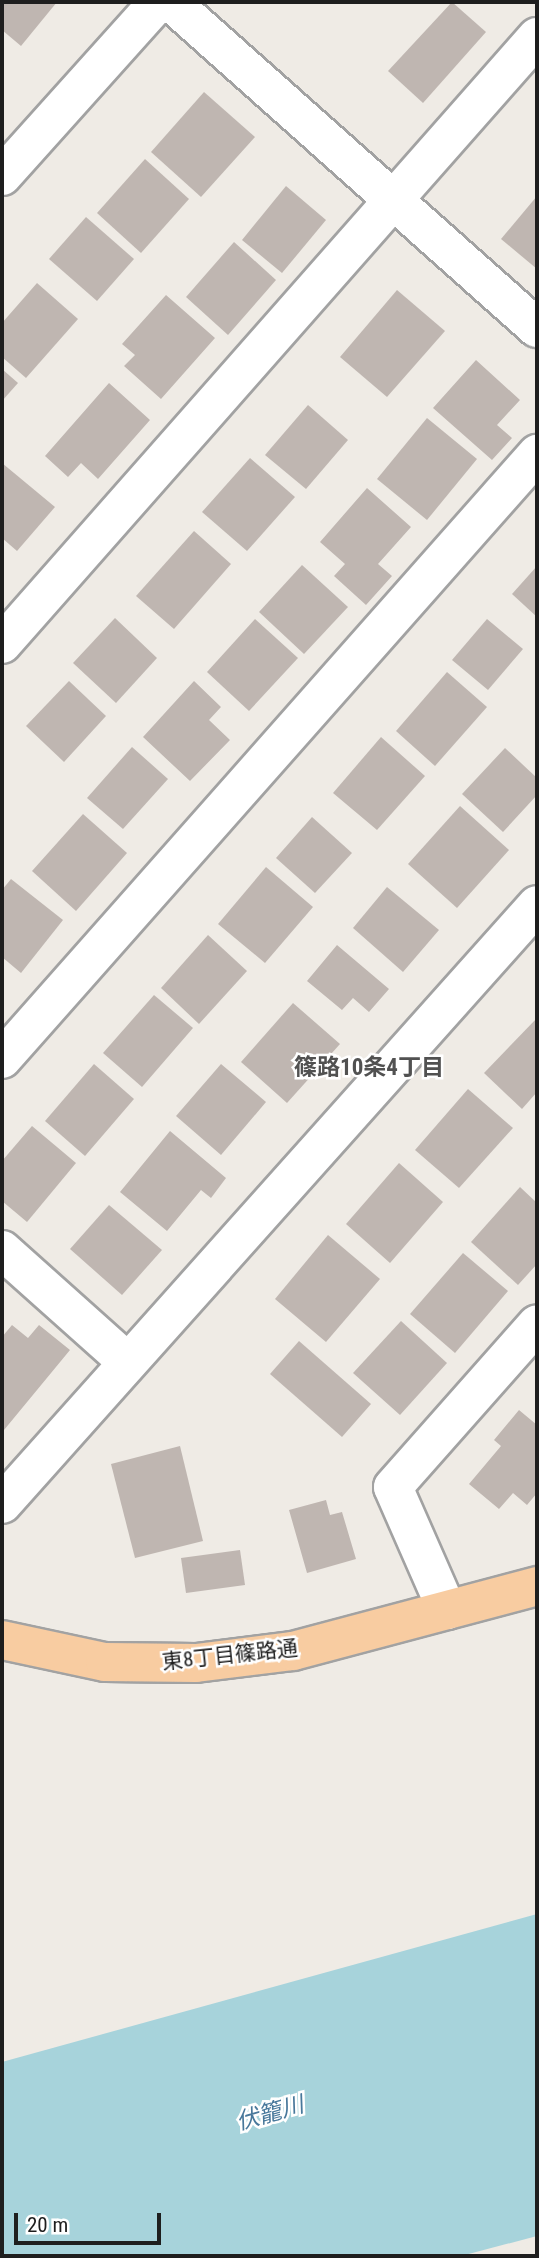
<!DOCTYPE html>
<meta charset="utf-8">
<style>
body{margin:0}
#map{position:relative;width:539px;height:2258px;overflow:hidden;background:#efebe5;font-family:"Roboto Condensed","Noto Sans JP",sans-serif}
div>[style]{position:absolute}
.water>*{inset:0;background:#a7d3db}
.building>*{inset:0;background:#bfb6b1}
.roads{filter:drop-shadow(2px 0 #a2a2a2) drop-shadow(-2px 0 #a2a2a2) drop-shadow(0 2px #a2a2a2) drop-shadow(0 -2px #a2a2a2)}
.minor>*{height:38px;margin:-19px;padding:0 19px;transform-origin:19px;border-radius:19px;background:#fff}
.major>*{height:38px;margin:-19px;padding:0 19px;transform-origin:19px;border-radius:19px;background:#f8cca1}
span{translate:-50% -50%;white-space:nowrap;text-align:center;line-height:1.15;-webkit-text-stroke:5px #fff;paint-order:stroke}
.street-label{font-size:21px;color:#1e1e1e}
.neighbourhood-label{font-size:23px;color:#515151;font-weight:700}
.water-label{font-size:23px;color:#48789b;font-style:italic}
.frame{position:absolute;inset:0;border:4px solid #1e1e1e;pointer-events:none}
.scale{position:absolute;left:14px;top:2213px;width:147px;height:32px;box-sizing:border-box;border:4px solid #1e1e1e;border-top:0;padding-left:9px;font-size:21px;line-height:24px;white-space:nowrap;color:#1e1e1e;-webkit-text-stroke:5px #fff;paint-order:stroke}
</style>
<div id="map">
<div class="water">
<i style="clip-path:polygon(537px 1914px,537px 2236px,461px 2256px,2px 2256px,2px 2062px)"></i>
</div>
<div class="building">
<i style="clip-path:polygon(2px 2px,57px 2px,21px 46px,2px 30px)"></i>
<i style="clip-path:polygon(452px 2px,486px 32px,423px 103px,388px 71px)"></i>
<i style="clip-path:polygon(204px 92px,255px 137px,201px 197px,151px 152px)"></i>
<i style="clip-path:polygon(145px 159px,189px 199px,141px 253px,97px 213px)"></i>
<i style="clip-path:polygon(286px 186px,326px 220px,282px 273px,242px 240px)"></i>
<i style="clip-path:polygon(537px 196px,537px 269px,501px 239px)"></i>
<i style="clip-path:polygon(86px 217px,134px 259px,97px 301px,49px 259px)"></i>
<i style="clip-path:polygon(234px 242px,276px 280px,228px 335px,186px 297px)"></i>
<i style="clip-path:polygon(37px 283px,78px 319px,26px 378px,2px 357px,2px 323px)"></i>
<i style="clip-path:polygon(397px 290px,445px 331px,387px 397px,340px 357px)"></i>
<i style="clip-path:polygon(166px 295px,215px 338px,161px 399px,124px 366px,135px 355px,122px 344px)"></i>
<i style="clip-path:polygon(476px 360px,520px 400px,497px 425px,512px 438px,492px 460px,433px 408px)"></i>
<i style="clip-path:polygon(2px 369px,18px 383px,2px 401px)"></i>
<i style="clip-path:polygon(109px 383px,150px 420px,98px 479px,81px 463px,68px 477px,45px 456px)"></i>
<i style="clip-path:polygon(308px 405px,348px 440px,306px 489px,265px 455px)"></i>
<i style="clip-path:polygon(427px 418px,477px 459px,427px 520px,377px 479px)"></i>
<i style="clip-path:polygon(250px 458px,295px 497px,247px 551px,202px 512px)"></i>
<i style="clip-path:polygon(2px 463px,55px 507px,17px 551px,2px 538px)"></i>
<i style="clip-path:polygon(367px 488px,411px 527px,378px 564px,392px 576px,366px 605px,334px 576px,345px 564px,320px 542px)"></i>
<i style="clip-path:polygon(194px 531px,231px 564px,174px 629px,136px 596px)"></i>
<i style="clip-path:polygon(302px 565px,348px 607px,304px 654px,259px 612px)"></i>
<i style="clip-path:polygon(537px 566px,537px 617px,512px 594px)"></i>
<i style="clip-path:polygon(115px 618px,157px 658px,116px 703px,73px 663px)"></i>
<i style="clip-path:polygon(255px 619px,298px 658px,249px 711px,207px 672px)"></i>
<i style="clip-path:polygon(487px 619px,523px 649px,488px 690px,452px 660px)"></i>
<i style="clip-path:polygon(447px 672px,487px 707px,435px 766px,396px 731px)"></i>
<i style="clip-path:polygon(69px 681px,106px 716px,64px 762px,26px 726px)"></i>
<i style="clip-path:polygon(194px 681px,221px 707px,209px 720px,230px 740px,190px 781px,143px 737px)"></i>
<i style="clip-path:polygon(381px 737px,425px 776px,377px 830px,333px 793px)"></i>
<i style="clip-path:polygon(132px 747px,168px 779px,123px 829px,87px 798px)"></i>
<i style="clip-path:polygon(505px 748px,537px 778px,537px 795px,503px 832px,462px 794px)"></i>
<i style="clip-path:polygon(460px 806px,509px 850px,457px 908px,408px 864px)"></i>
<i style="clip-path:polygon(83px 814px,127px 853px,76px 911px,32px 871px)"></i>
<i style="clip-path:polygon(312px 817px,352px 853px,315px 893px,276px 858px)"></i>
<i style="clip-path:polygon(266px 867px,313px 907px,265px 963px,218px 924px)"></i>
<i style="clip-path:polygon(11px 879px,63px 920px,21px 973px,2px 957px,2px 890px)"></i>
<i style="clip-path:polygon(387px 887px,439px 930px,403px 972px,353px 928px)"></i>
<i style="clip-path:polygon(208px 935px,247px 971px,199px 1024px,161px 988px)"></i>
<i style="clip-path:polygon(337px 945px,389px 989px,369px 1012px,353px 998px,342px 1010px,307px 981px)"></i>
<i style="clip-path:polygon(154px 995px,193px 1028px,142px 1087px,103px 1053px)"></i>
<i style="clip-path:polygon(293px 1003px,340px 1044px,287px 1103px,241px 1062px)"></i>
<i style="clip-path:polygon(537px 1018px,537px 1092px,522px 1109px,484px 1073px)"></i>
<i style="clip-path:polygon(94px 1064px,134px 1099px,85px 1156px,45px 1121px)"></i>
<i style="clip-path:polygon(221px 1064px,266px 1102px,221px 1155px,176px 1116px)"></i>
<i style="clip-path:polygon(468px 1089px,513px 1128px,459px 1188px,415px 1150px)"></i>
<i style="clip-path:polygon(32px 1126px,76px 1163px,27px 1222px,2px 1201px,2px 1161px)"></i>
<i style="clip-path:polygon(170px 1131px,226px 1178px,211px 1198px,201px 1190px,167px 1231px,120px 1192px)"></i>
<i style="clip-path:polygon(399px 1163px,443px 1202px,390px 1263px,346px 1224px)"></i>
<i style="clip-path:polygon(520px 1187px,537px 1203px,537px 1264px,518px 1285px,471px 1242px)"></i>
<i style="clip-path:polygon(109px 1205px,162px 1250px,122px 1295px,70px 1249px)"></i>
<i style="clip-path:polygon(328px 1235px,380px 1279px,326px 1342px,275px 1299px)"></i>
<i style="clip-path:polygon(463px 1253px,508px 1291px,455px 1353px,410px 1314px)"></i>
<i style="clip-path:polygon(401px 1321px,447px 1363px,400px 1415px,353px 1373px)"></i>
<i style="clip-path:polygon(12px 1325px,28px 1338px,39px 1325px,70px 1350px,4px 1430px,2px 1337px)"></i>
<i style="clip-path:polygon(299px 1341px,371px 1404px,342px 1437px,270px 1374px)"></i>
<i style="clip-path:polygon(519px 1410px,537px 1425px,537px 1493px,527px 1505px,513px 1493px,499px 1509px,469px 1484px,501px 1446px,494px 1440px)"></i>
<i style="clip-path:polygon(180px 1446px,203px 1541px,135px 1558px,111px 1464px)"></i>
<i style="clip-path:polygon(326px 1500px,330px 1515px,342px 1512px,356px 1559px,307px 1573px,289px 1510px)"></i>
<i style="clip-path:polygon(240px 1550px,245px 1585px,186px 1593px,181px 1558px)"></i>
</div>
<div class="roads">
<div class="minor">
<i style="left:171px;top:2px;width:490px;rotate:41.7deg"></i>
<i style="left:2px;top:176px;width:234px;rotate:-48.1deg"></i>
<i style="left:2px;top:644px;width:809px;rotate:-48.61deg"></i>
<i style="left:2px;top:1059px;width:808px;rotate:-48.51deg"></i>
<i style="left:2px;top:1250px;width:166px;rotate:41.8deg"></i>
<i style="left:2px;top:1504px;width:803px;rotate:-48.23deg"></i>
<i style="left:447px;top:1610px;width:134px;rotate:-113.7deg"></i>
<i style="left:393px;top:1487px;width:217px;rotate:-48.5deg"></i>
</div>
<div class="major">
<i style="left:2px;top:1640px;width:105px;rotate:12.1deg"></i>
<i style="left:105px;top:1662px;width:91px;rotate:0.6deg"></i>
<i style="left:196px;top:1663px;width:98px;rotate:-7.1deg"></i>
<i style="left:293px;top:1651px;width:253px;rotate:-14.9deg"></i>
</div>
</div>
<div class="street-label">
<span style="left:230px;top:1655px;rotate:-6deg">東8丁目篠路通</span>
</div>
<div class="neighbourhood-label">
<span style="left:369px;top:1068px">篠路10条4丁目</span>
</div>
<div class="water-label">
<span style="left:270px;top:2114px;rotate:-16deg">伏籠川</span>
</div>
<div class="frame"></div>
<div class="scale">20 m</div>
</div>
